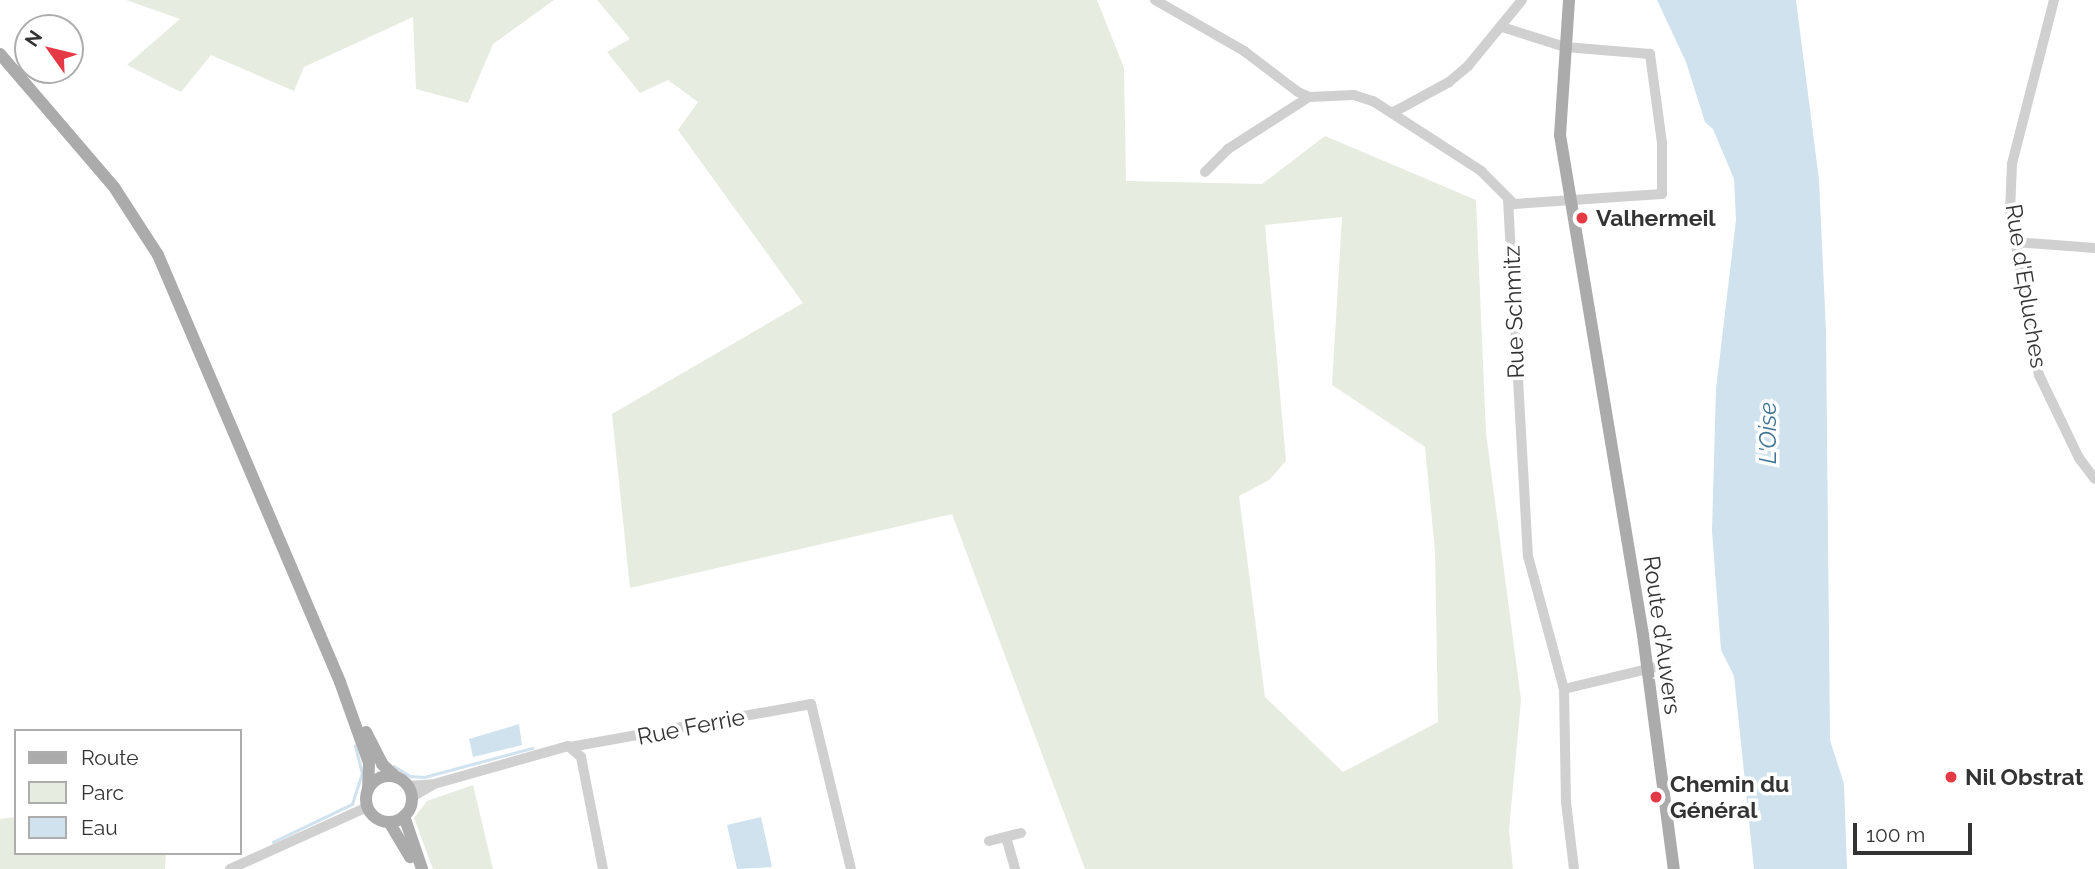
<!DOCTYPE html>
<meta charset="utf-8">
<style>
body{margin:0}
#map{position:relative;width:2095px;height:869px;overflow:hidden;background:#fff;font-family:Raleway,sans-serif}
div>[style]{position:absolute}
.green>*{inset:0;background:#e6ecdf}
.water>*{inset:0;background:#cfe2ee}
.stream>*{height:2.5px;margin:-1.25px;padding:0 1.25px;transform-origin:1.25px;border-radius:1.25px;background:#cfe2ee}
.minor>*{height:10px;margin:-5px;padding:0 5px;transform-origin:5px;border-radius:5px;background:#d0d0d0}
.major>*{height:12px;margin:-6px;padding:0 6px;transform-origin:6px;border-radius:6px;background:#ababab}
.major>.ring{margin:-6px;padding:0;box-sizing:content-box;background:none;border:12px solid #ababab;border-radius:50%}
.dots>*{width:19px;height:19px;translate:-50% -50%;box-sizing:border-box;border:4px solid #fff;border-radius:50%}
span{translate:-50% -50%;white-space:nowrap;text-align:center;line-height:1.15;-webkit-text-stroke:7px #fff;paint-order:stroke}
.poi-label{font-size:23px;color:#333;font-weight:700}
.left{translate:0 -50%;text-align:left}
.street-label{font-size:23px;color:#333}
.water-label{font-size:24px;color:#3f7597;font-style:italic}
.legend{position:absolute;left:14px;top:729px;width:228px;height:126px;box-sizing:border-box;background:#fff;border:2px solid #adadad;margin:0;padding:9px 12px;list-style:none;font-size:21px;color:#333}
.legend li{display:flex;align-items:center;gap:14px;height:35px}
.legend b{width:35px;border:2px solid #adadad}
.north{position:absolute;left:14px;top:14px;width:70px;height:70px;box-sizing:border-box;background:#fff;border:2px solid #adadad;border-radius:50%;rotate:304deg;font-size:19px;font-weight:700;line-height:28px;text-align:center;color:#333}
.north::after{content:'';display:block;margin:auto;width:24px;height:32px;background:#e63946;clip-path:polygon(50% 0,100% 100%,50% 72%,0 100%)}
.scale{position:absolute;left:1853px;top:823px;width:119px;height:32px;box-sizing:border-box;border:4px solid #333;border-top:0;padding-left:9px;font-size:21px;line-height:24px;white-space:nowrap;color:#333;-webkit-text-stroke:5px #fff;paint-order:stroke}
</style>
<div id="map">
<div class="green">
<i style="clip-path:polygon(126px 0,554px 0,493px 44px,468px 103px,416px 89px,413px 17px,304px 67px,294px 91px,211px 55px,181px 92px,127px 65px,180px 19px)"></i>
<i style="clip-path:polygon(evenodd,597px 0,1097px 0,1124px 68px,1126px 181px,1262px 184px,1325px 136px,1476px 200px,1486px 433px,1521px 700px,1509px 830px,1513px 869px,1085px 869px,952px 514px,630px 588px,612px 414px,803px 303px,678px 130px,698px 102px,668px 80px,640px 93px,607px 52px,630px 39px,597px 0,1342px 217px,1332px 385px,1425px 447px,1435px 551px,1438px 722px,1343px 772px,1265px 697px,1239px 496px,1269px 480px,1286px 461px,1265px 225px,1342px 217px)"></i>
<i style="clip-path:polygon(473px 785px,493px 869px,433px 869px,414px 818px,427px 801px)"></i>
<i style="clip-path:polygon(16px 817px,16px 853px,166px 853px,165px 869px,0 869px,0 819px)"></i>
</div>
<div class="water">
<i style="clip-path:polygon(1657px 0,1796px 0,1819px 180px,1826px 331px,1830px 740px,1844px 784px,1847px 869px,1754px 869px,1734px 676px,1721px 650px,1712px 531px,1716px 389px,1736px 220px,1734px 179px,1713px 129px,1705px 122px,1686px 62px)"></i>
<i style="clip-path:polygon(519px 724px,522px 745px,473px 757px,469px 739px)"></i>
<i style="clip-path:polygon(761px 817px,772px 867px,737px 869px,727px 825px)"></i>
</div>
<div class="stream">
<i style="left:394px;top:766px;width:19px;rotate:32deg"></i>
<i style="left:410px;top:776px;width:14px;rotate:4deg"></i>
<i style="left:424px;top:777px;width:112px;rotate:-15deg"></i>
<i style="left:273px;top:842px;width:88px;rotate:-25.7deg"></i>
<i style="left:352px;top:804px;width:32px;rotate:-72deg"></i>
<i style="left:362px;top:774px;width:29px;rotate:-104deg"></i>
</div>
<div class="minor">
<i style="left:1155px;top:0;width:103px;rotate:29.8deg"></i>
<i style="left:1244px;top:51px;width:68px;rotate:37.2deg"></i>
<i style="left:1298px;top:92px;width:12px;rotate:24deg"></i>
<i style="left:1309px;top:97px;width:45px;rotate:-2.5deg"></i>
<i style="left:1354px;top:95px;width:20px;rotate:18deg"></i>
<i style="left:1373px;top:101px;width:129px;rotate:32.9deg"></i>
<i style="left:1481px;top:171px;width:47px;rotate:45deg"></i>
<i style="left:1514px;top:204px;width:148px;rotate:-3.9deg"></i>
<i style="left:1662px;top:194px;width:51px;rotate:-90deg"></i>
<i style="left:1662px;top:143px;width:90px;rotate:-97.7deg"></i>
<i style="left:1650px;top:54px;width:85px;rotate:-175.3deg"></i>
<i style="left:1565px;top:47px;width:66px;rotate:-162.4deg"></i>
<i style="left:2054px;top:0;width:169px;rotate:104.4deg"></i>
<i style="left:2012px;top:164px;width:47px;rotate:92.4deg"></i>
<i style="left:2010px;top:211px;width:167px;rotate:80deg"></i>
<i style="left:2039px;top:375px;width:92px;rotate:64.3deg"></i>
<i style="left:2079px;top:458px;width:26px;rotate:53deg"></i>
<i style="left:1392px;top:113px;width:65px;rotate:-28.5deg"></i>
<i style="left:1449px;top:82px;width:25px;rotate:-40deg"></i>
<i style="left:1468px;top:66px;width:85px;rotate:-50.7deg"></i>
<i style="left:1205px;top:172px;width:33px;rotate:-45deg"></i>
<i style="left:1228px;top:149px;width:96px;rotate:-32.7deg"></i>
<i style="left:1508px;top:200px;width:357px;rotate:86.8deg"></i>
<i style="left:1528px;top:556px;width:138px;rotate:74.9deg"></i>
<i style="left:1564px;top:689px;width:113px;rotate:89deg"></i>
<i style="left:1566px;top:802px;width:67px;rotate:83.2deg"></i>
<i style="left:2014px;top:242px;width:81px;rotate:4.2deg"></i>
<i style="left:1564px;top:689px;width:108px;rotate:-13.4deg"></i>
<i style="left:570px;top:747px;width:245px;rotate:-10.1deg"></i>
<i style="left:811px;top:704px;width:170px;rotate:76.4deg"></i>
<i style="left:408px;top:786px;width:26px;rotate:-4deg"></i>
<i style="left:434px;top:784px;width:139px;rotate:-15.8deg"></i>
<i style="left:568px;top:746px;width:17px;rotate:40deg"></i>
<i style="left:581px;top:757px;width:114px;rotate:78.9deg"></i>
<i style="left:412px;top:797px;width:22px;rotate:-30deg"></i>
<i style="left:1006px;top:837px;width:33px;rotate:74deg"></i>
<i style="left:989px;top:841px;width:33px;rotate:-14deg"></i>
<i style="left:230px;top:869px;width:150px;rotate:-24.3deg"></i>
</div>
<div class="major">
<i style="left:1569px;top:0;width:135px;rotate:93.8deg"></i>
<i style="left:1560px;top:135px;width:507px;rotate:80.57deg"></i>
<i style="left:1643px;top:635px;width:236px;rotate:82.5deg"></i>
<i style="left:0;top:54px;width:175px;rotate:49.4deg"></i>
<i style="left:114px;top:187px;width:81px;rotate:57.1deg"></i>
<i style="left:158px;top:255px;width:464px;rotate:66.9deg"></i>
<i style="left:340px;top:682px;width:86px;rotate:70.3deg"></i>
<i style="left:369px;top:763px;width:26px;rotate:92deg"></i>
<i style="left:366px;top:732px;width:36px;rotate:63deg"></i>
<i style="left:382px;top:764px;width:19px;rotate:43deg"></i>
<i class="ring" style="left:366px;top:776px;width:34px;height:34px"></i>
<i style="left:404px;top:816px;width:56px;rotate:71.2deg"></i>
<i style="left:389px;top:822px;width:41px;rotate:59deg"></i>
</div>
<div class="dots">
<i style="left:1582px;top:218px;background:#e63946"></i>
<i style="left:1951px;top:777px;background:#e63946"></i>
<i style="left:1656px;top:797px;background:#e63946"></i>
</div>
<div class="poi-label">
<span class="left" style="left:1596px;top:218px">Valhermeil</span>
<span class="left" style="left:1965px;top:777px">Nil Obstrat</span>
<span class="left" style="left:1670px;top:797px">Chemin du<br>Général</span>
</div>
<div class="street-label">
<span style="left:2026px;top:286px;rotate:81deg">Rue d'Epluches</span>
<span style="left:1514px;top:312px;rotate:-92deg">Rue Schmitz</span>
<span style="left:1662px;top:635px;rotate:82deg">Route d'Auvers</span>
<span style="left:691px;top:727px;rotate:-11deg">Rue Ferrie</span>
</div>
<div class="water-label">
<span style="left:1768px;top:433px;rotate:-90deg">L'Oise</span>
</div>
<ul class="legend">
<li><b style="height:9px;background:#ababab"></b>Route</li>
<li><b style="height:19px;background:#e6ecdf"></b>Parc</li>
<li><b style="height:19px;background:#cfe2ee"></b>Eau</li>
</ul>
<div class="north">N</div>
<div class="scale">100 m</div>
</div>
